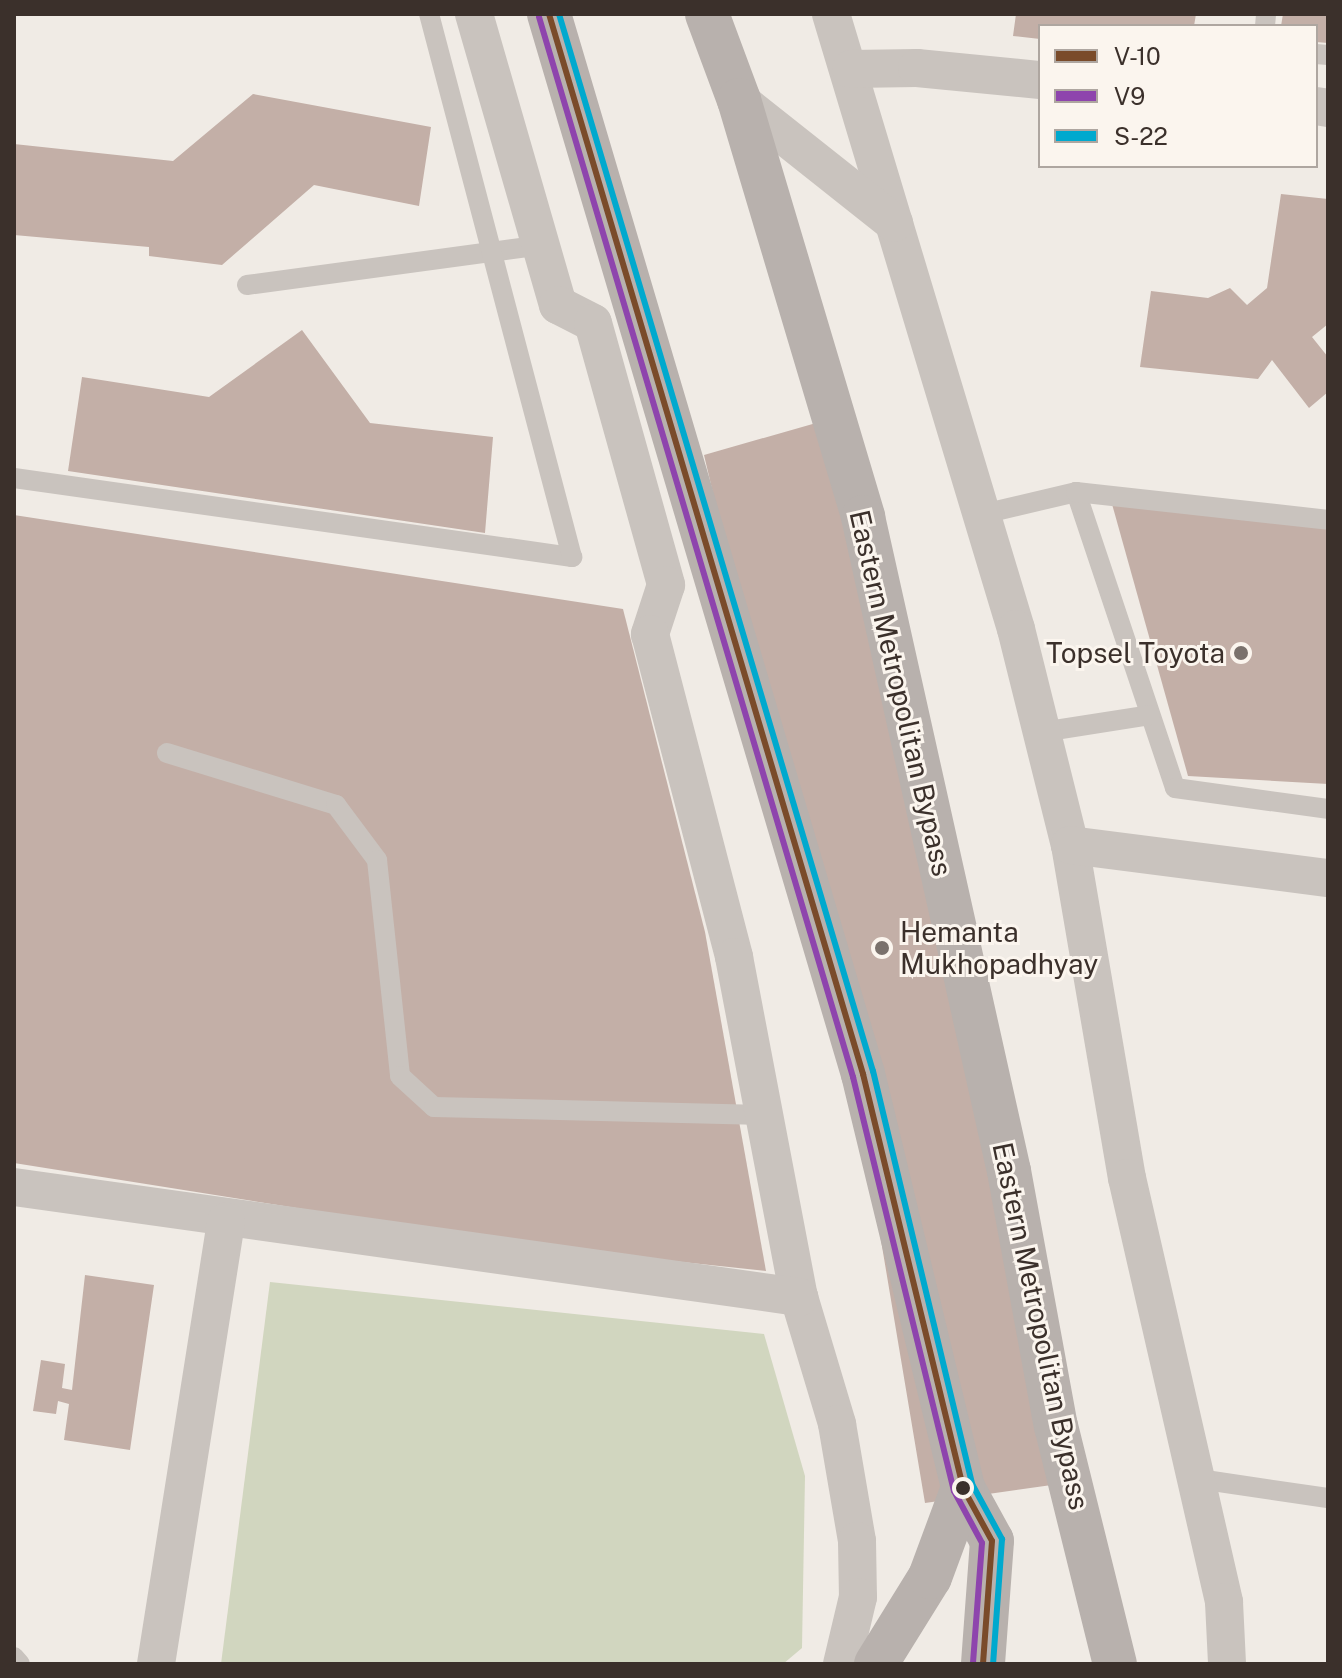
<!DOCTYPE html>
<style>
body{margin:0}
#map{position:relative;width:1342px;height:1678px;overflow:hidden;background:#f0ebe5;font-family:"Public Sans",sans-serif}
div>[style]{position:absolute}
.green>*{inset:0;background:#d1d6bf}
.building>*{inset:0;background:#c3afa7}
.service>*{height:20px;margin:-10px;padding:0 10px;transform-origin:10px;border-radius:10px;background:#c9c3be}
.minor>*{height:38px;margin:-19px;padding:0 19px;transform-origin:19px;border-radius:19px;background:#c9c3be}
.primary>*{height:44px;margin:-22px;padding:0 22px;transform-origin:22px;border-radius:22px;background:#b8b1ad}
.bus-1>*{height:6px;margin:-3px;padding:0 3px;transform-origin:3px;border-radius:3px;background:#7a4b2a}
.bus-2>*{height:6px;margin:-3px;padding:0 3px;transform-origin:3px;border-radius:3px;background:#8e44ad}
.bus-3>*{height:6px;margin:-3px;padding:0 3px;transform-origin:3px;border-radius:3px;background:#00a9ce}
.dots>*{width:22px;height:22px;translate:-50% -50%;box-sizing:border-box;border:4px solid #fbf5ee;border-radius:50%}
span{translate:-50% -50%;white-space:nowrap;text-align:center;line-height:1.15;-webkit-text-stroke:6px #fbf5ee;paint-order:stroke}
.poi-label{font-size:28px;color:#3b302b}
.right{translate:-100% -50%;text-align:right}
.left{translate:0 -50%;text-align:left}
.street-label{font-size:28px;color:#3b302b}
.frame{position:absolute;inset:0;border:16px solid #3b302b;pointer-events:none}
.legend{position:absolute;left:1038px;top:24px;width:280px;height:144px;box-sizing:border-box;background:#fbf5ee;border:2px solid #aea6a0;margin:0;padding:10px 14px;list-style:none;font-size:24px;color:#3b302b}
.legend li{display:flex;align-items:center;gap:16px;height:40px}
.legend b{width:40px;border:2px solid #aea6a0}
</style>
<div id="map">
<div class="green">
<i style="clip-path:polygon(270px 1282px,764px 1334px,805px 1476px,802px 1648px,783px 1664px,221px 1664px)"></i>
</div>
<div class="building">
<i style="clip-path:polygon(1016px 14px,1196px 14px,1194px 26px,1040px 26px,1040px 39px,1013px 36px)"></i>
<i style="clip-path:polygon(1283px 14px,1328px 14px,1328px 43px,1316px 42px,1316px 26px,1281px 26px)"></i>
<i style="clip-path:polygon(253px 94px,431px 127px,419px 206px,314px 185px,222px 265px,149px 256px,149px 247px,14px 235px,14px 144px,173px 161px)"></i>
<i style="clip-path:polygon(1281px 194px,1328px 199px,1328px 324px,1312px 337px,1328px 357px,1328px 392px,1309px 408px,1272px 360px,1258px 379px,1140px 367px,1151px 291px,1208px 298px,1230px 288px,1247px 305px,1267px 288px)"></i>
<i style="clip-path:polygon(302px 330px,370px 423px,493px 437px,485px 533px,68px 471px,82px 377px,209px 397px)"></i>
<i style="clip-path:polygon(844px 415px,1080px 1481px,925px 1503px,858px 1103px,704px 455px)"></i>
<i style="clip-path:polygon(1112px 504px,1328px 529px,1328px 784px,1188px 776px)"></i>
<i style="clip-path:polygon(14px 515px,623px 609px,705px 932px,766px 1271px,541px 1247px,14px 1163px)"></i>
<i style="clip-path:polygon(85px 1275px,154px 1285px,130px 1450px,64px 1440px,69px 1404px,58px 1401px,56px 1414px,33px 1411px,41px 1360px,65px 1364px,62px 1388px,72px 1390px)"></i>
</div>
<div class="service">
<i style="left:1265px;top:26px;width:12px;rotate:-85deg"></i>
<i style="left:1316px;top:54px;width:12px;rotate:5deg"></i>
<i style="left:247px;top:285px;width:298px;rotate:-7.7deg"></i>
<i style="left:14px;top:478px;width:564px;rotate:8.06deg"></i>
<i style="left:572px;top:557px;width:562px;rotate:-104.75deg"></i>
<i style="left:1076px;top:492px;width:312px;rotate:71.5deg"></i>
<i style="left:1175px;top:788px;width:154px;rotate:7.8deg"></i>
<i style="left:983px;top:514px;width:96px;rotate:-13.3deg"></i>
<i style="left:1076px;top:492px;width:254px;rotate:6.3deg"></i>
<i style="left:1042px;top:732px;width:109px;rotate:-8.9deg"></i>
<i style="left:167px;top:753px;width:177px;rotate:17.1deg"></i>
<i style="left:336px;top:805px;width:69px;rotate:53.3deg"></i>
<i style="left:377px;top:860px;width:217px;rotate:83.9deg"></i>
<i style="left:400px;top:1076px;width:46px;rotate:42.4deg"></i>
<i style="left:434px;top:1107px;width:330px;rotate:1.4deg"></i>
<i style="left:1192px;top:1478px;width:137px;rotate:8.4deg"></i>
<i style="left:14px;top:1657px;width:9px;rotate:49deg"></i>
</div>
<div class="minor">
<i style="left:474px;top:14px;width:303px;rotate:73.9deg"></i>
<i style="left:558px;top:305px;width:39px;rotate:27deg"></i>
<i style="left:593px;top:323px;width:272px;rotate:74.4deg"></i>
<i style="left:666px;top:585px;width:52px;rotate:108.1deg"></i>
<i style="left:650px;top:634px;width:334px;rotate:75.4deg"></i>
<i style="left:734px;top:957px;width:346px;rotate:79.2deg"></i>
<i style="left:799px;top:1297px;width:133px;rotate:73.3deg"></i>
<i style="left:837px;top:1424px;width:119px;rotate:80.3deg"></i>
<i style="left:857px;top:1541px;width:56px;rotate:89deg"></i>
<i style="left:858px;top:1597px;width:69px;rotate:103.4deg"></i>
<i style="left:831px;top:14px;width:642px;rotate:73.26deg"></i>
<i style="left:1016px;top:629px;width:223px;rotate:76deg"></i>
<i style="left:1070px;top:845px;width:338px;rotate:80.3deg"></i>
<i style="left:1127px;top:1178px;width:435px;rotate:77.1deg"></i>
<i style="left:1224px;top:1602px;width:62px;rotate:87.2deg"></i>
<i style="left:851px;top:69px;width:66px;rotate:-0.9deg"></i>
<i style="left:917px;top:68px;width:124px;rotate:5.6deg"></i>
<i style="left:739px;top:100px;width:198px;rotate:38.4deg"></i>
<i style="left:1316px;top:106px;width:12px;rotate:9deg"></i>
<i style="left:1070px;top:845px;width:260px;rotate:7.3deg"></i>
<i style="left:14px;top:1187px;width:793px;rotate:7.98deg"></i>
<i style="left:156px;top:1664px;width:448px;rotate:-81deg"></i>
</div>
<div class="primary">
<i style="left:549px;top:14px;width:1106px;rotate:73.5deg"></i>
<i style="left:863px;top:1074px;width:426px;rotate:76.4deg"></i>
<i style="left:963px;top:1488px;width:60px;rotate:61.3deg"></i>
<i style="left:992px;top:1541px;width:123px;rotate:94.2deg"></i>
<i style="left:707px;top:14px;width:92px;rotate:69.6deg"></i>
<i style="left:739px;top:100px;width:435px;rotate:73.4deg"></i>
<i style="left:863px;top:517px;width:670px;rotate:77.42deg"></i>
<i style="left:1009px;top:1171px;width:259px;rotate:79.6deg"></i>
<i style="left:1056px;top:1426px;width:245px;rotate:76.1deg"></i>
<i style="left:876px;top:1664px;width:102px;rotate:-58.2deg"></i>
<i style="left:930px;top:1577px;width:95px;rotate:-69.7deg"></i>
</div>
<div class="bus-1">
<i style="left:549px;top:14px;width:1106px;rotate:73.5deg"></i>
<i style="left:863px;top:1074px;width:426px;rotate:76.4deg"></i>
<i style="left:963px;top:1488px;width:60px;rotate:61.3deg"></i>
<i style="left:992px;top:1541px;width:123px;rotate:94.2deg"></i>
</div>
<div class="bus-2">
<i style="left:539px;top:17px;width:1106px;rotate:73.5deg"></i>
<i style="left:853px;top:1077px;width:426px;rotate:76.3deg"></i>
<i style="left:954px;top:1491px;width:59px;rotate:61.7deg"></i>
<i style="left:982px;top:1543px;width:120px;rotate:94.3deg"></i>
</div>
<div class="bus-3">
<i style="left:559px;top:14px;width:1103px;rotate:73.46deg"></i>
<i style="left:873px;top:1071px;width:425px;rotate:76.5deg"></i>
<i style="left:972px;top:1484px;width:63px;rotate:61.4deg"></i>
<i style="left:1002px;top:1539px;width:125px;rotate:94.1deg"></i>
</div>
<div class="dots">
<i style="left:1241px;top:653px;background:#7a716c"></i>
<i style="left:882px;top:948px;background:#7a716c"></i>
<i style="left:963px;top:1488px;background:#3b302b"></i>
</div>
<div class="poi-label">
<span class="right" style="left:1225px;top:653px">Topsel Toyota</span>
<span class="left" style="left:900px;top:948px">Hemanta<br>Mukhopadhyay</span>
</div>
<div class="street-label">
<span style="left:901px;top:693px;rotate:77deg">Eastern Metropolitan Bypass</span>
<span style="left:1041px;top:1326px;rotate:78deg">Eastern Metropolitan Bypass</span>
</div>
<div class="frame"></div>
<ul class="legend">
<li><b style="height:10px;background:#7a4b2a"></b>V-10</li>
<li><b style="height:10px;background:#8e44ad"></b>V9</li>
<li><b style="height:10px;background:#00a9ce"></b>S-22</li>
</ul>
</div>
